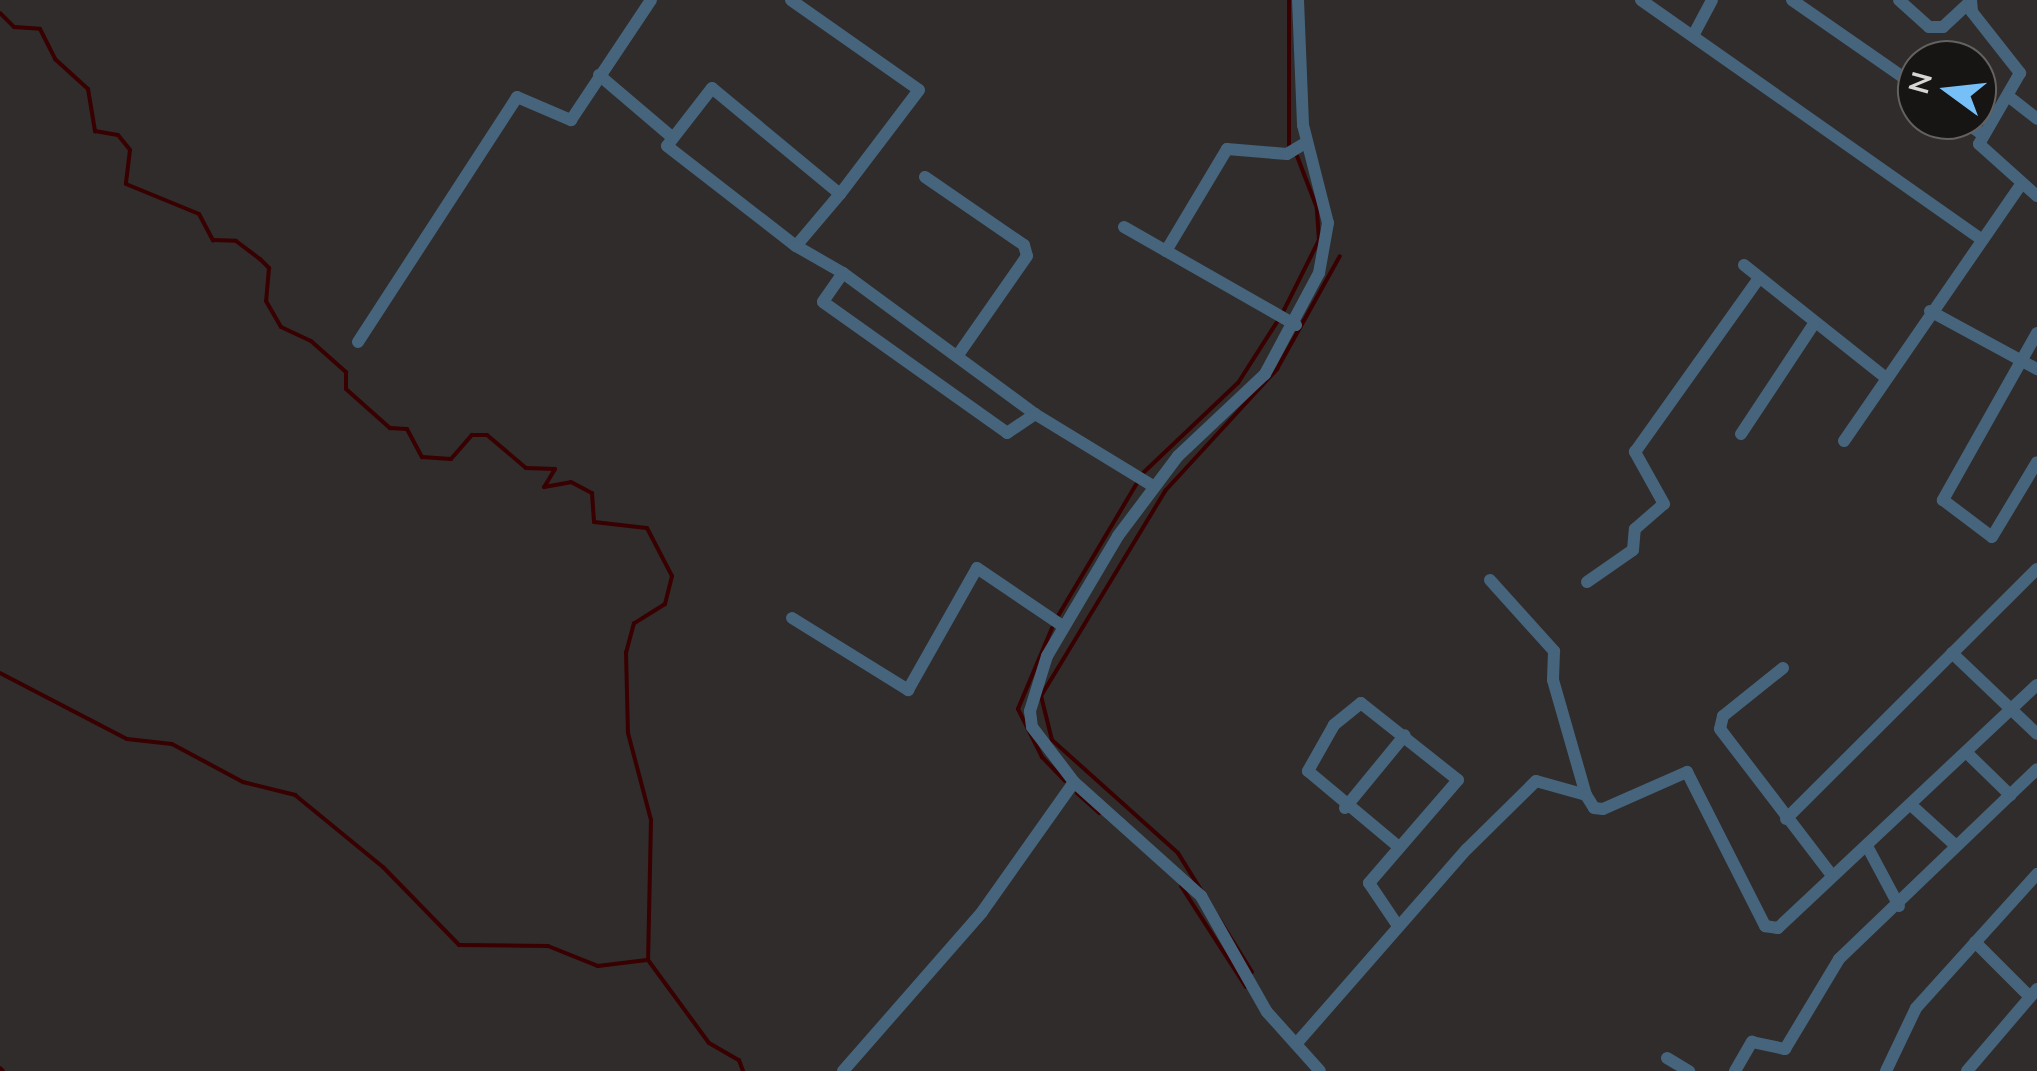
<!DOCTYPE html>
<style>
body{margin:0}
#map{position:relative;width:2037px;height:1071px;overflow:hidden;background:#2f2c2b;font-family:Mulish,sans-serif}
div>[style]{position:absolute}
.stream>*{height:4px;margin:-2px;padding:0 2px;transform-origin:2px;border-radius:2px;background:#380000}
.street>*{height:12px;margin:-6px;padding:0 6px;transform-origin:6px;border-radius:6px;background:#46647c}
span{translate:-50% -50%;white-space:nowrap;text-align:center;line-height:1.15;-webkit-text-stroke:8px #161514;paint-order:stroke}
.north{position:absolute;left:1897px;top:40px;width:100px;height:100px;box-sizing:border-box;background:#161514;border:2px solid #636261;border-radius:50%;rotate:285deg;font-size:28px;font-weight:700;line-height:40px;text-align:center;color:#d7d5d5}
.north::after{content:'';display:block;margin:auto;width:35px;height:45px;background:#77c0f7;clip-path:polygon(50% 0,100% 100%,50% 72%,0 100%)}
</style>
<div id="map">
<div class="stream">
<i style="left:1289px;top:0;width:146px;rotate:90deg"></i>
<i style="left:0;top:13px;width:20px;rotate:45deg"></i>
<i style="left:14px;top:27px;width:26px;rotate:4deg"></i>
<i style="left:40px;top:29px;width:34px;rotate:63deg"></i>
<i style="left:55px;top:59px;width:45px;rotate:42.3deg"></i>
<i style="left:88px;top:89px;width:43px;rotate:80.5deg"></i>
<i style="left:95px;top:131px;width:23px;rotate:10deg"></i>
<i style="left:118px;top:135px;width:19px;rotate:51deg"></i>
<i style="left:130px;top:150px;width:34px;rotate:97deg"></i>
<i style="left:126px;top:184px;width:79px;rotate:22.3deg"></i>
<i style="left:199px;top:214px;width:30px;rotate:62deg"></i>
<i style="left:213px;top:240px;width:23px;rotate:2deg"></i>
<i style="left:236px;top:241px;width:30px;rotate:37deg"></i>
<i style="left:260px;top:259px;width:13px;rotate:45deg"></i>
<i style="left:269px;top:268px;width:33px;rotate:95deg"></i>
<i style="left:266px;top:301px;width:30px;rotate:60deg"></i>
<i style="left:281px;top:327px;width:33px;rotate:25deg"></i>
<i style="left:311px;top:341px;width:47px;rotate:41.5deg"></i>
<i style="left:346px;top:372px;width:17px;rotate:90deg"></i>
<i style="left:346px;top:389px;width:59px;rotate:41.6deg"></i>
<i style="left:390px;top:428px;width:17px;rotate:3deg"></i>
<i style="left:407px;top:429px;width:32px;rotate:62deg"></i>
<i style="left:422px;top:457px;width:29px;rotate:4deg"></i>
<i style="left:451px;top:459px;width:32px;rotate:-49deg"></i>
<i style="left:472px;top:435px;width:15px"></i>
<i style="left:487px;top:435px;width:51px;rotate:40.2deg"></i>
<i style="left:526px;top:468px;width:29px;rotate:2deg"></i>
<i style="left:555px;top:469px;width:21px;rotate:121deg"></i>
<i style="left:544px;top:487px;width:27px;rotate:-10deg"></i>
<i style="left:571px;top:482px;width:24px;rotate:28deg"></i>
<i style="left:592px;top:493px;width:29px;rotate:86deg"></i>
<i style="left:594px;top:522px;width:53px;rotate:6.5deg"></i>
<i style="left:647px;top:528px;width:54px;rotate:62.5deg"></i>
<i style="left:672px;top:576px;width:29px;rotate:104deg"></i>
<i style="left:665px;top:604px;width:36px;rotate:148deg"></i>
<i style="left:634px;top:623px;width:30px;rotate:105deg"></i>
<i style="left:626px;top:652px;width:81px;rotate:88.6deg"></i>
<i style="left:628px;top:733px;width:90px;rotate:75.2deg"></i>
<i style="left:651px;top:820px;width:140px;rotate:91.2deg"></i>
<i style="left:648px;top:960px;width:103px;rotate:53.7deg"></i>
<i style="left:709px;top:1043px;width:34px;rotate:30deg"></i>
<i style="left:739px;top:1060px;width:12px;rotate:70deg"></i>
<i style="left:1283px;top:312px;width:80px;rotate:-63.4deg"></i>
<i style="left:1319px;top:240px;width:32px;rotate:-94deg"></i>
<i style="left:1317px;top:208px;width:56px;rotate:-111deg"></i>
<i style="left:1143px;top:473px;width:131px;rotate:-43.5deg"></i>
<i style="left:1238px;top:383px;width:76px;rotate:-57.4deg"></i>
<i style="left:1058px;top:616px;width:155px;rotate:-59.3deg"></i>
<i style="left:1052px;top:628px;width:88px;rotate:112.8deg"></i>
<i style="left:1018px;top:709px;width:54px;rotate:63.4deg"></i>
<i style="left:1042px;top:757px;width:33px;rotate:46deg"></i>
<i style="left:0;top:673px;width:143px;rotate:27.5deg"></i>
<i style="left:127px;top:739px;width:45px;rotate:6.3deg"></i>
<i style="left:172px;top:744px;width:81px;rotate:28.2deg"></i>
<i style="left:243px;top:782px;width:54px;rotate:14deg"></i>
<i style="left:295px;top:795px;width:114px;rotate:39.3deg"></i>
<i style="left:383px;top:867px;width:109px;rotate:45.7deg"></i>
<i style="left:459px;top:945px;width:89px;rotate:0.6deg"></i>
<i style="left:548px;top:946px;width:54px;rotate:21.8deg"></i>
<i style="left:598px;top:966px;width:49px;rotate:-7deg"></i>
<i style="left:1077px;top:793px;width:30px;rotate:42deg"></i>
<i style="left:1181px;top:886px;width:120px;rotate:57.2deg"></i>
<i style="left:1252px;top:972px;width:140px;rotate:-121.9deg"></i>
<i style="left:1178px;top:853px;width:169px;rotate:-138.1deg"></i>
<i style="left:1052px;top:740px;width:45px;rotate:-104deg"></i>
<i style="left:1041px;top:696px;width:240px;rotate:-58.8deg"></i>
<i style="left:1165px;top:491px;width:166px;rotate:-47.4deg"></i>
<i style="left:1277px;top:369px;width:129px;rotate:-60.9deg"></i>
<i style="left:0;top:1068px;width:4px;rotate:45deg"></i>
</div>
<div class="street">
<i style="left:791px;top:0;width:156px;rotate:35.1deg"></i>
<i style="left:919px;top:90px;width:131px;rotate:127.2deg"></i>
<i style="left:1298px;top:0;width:125px;rotate:87.7deg"></i>
<i style="left:1303px;top:125px;width:101px;rotate:75.7deg"></i>
<i style="left:1328px;top:223px;width:51px;rotate:100.2deg"></i>
<i style="left:1319px;top:273px;width:115px;rotate:118.1deg"></i>
<i style="left:1265px;top:374px;width:120px;rotate:136.7deg"></i>
<i style="left:1178px;top:456px;width:100px;rotate:126.9deg"></i>
<i style="left:1118px;top:536px;width:139px;rotate:120.6deg"></i>
<i style="left:1047px;top:656px;width:58px;rotate:107.2deg"></i>
<i style="left:1030px;top:711px;width:16px;rotate:83deg"></i>
<i style="left:1032px;top:727px;width:69px;rotate:52.6deg"></i>
<i style="left:1074px;top:782px;width:171px;rotate:41.9deg"></i>
<i style="left:1201px;top:896px;width:133px;rotate:60.4deg"></i>
<i style="left:1267px;top:1012px;width:79px;rotate:48.1deg"></i>
<i style="left:1641px;top:0;width:414px;rotate:35.1deg"></i>
<i style="left:1792px;top:0;width:152px;rotate:34.8deg"></i>
<i style="left:1899px;top:0;width:40px;rotate:42deg"></i>
<i style="left:1929px;top:27px;width:14px"></i>
<i style="left:1943px;top:27px;width:38px;rotate:-43deg"></i>
<i style="left:1971px;top:0;width:12px;rotate:85deg"></i>
<i style="left:1972px;top:12px;width:78px;rotate:51.8deg"></i>
<i style="left:2020px;top:73px;width:82px;rotate:120deg"></i>
<i style="left:1979px;top:144px;width:78px;rotate:41.9deg"></i>
<i style="left:1694px;top:34px;width:38px;rotate:-62deg"></i>
<i style="left:599px;top:75px;width:97px;rotate:40.4deg"></i>
<i style="left:2008px;top:96px;width:37px;rotate:38deg"></i>
<i style="left:1962px;top:120px;width:24px;rotate:35deg"></i>
<i style="left:925px;top:177px;width:120px;rotate:34.5deg"></i>
<i style="left:1024px;top:245px;width:11px;rotate:75deg"></i>
<i style="left:1027px;top:256px;width:121px;rotate:124.9deg"></i>
<i style="left:1124px;top:227px;width:198px;rotate:29.7deg"></i>
<i style="left:796px;top:246px;width:68px;rotate:-49.8deg"></i>
<i style="left:840px;top:194px;width:166px;rotate:-140.4deg"></i>
<i style="left:712px;top:88px;width:73px;rotate:127.8deg"></i>
<i style="left:667px;top:146px;width:163px;rotate:37.8deg"></i>
<i style="left:796px;top:246px;width:54px;rotate:29.9deg"></i>
<i style="left:1166px;top:251px;width:119px;rotate:-59.1deg"></i>
<i style="left:1227px;top:149px;width:60px;rotate:4.8deg"></i>
<i style="left:1287px;top:154px;width:23px;rotate:-31deg"></i>
<i style="left:1744px;top:265px;width:181px;rotate:38.5deg"></i>
<i style="left:1930px;top:311px;width:122px;rotate:28.5deg"></i>
<i style="left:2037px;top:333px;width:192px;rotate:119.4deg"></i>
<i style="left:1943px;top:500px;width:61px;rotate:37.1deg"></i>
<i style="left:1992px;top:537px;width:87px;rotate:-59deg"></i>
<i style="left:358px;top:342px;width:292px;rotate:-57deg"></i>
<i style="left:517px;top:97px;width:59px;rotate:23.1deg"></i>
<i style="left:571px;top:120px;width:144px;rotate:-56.3deg"></i>
<i style="left:1035px;top:414px;width:238px;rotate:-143.7deg"></i>
<i style="left:843px;top:273px;width:35px;rotate:125deg"></i>
<i style="left:823px;top:302px;width:226px;rotate:35.4deg"></i>
<i style="left:1007px;top:433px;width:34px;rotate:-34deg"></i>
<i style="left:1035px;top:414px;width:138px;rotate:31.4deg"></i>
<i style="left:1741px;top:434px;width:134px;rotate:-56.5deg"></i>
<i style="left:1844px;top:441px;width:313px;rotate:-55.4deg"></i>
<i style="left:1490px;top:580px;width:96px;rotate:48deg"></i>
<i style="left:1554px;top:651px;width:29px;rotate:92deg"></i>
<i style="left:1553px;top:680px;width:120px;rotate:74deg"></i>
<i style="left:1587px;top:582px;width:56px;rotate:-34.8deg"></i>
<i style="left:1633px;top:550px;width:21px;rotate:-85deg"></i>
<i style="left:1635px;top:529px;width:38px;rotate:-41deg"></i>
<i style="left:1664px;top:504px;width:60px;rotate:-119.1deg"></i>
<i style="left:1635px;top:452px;width:214px;rotate:-54.5deg"></i>
<i style="left:792px;top:618px;width:137px;rotate:31.8deg"></i>
<i style="left:908px;top:690px;width:140px;rotate:-60.5deg"></i>
<i style="left:977px;top:568px;width:105px;rotate:34.1deg"></i>
<i style="left:1952px;top:653px;width:117px;rotate:43.6deg"></i>
<i style="left:1783px;top:668px;width:77px;rotate:141.3deg"></i>
<i style="left:1723px;top:716px;width:13px;rotate:103deg"></i>
<i style="left:1720px;top:729px;width:183px;rotate:52.6deg"></i>
<i style="left:1966px;top:752px;width:62px;rotate:44.3deg"></i>
<i style="left:1911px;top:805px;width:61px;rotate:42.3deg"></i>
<i style="left:1345px;top:808px;width:94px;rotate:-50.6deg"></i>
<i style="left:1786px;top:819px;width:354px;rotate:-44.9deg"></i>
<i style="left:1867px;top:846px;width:68px;rotate:61.9deg"></i>
<i style="left:1398px;top:926px;width:52px;rotate:-124deg"></i>
<i style="left:1369px;top:883px;width:136px;rotate:-49.2deg"></i>
<i style="left:1458px;top:780px;width:124px;rotate:-141.6deg"></i>
<i style="left:1361px;top:703px;width:35px;rotate:141deg"></i>
<i style="left:1334px;top:725px;width:53px;rotate:119.5deg"></i>
<i style="left:1308px;top:771px;width:119px;rotate:39.9deg"></i>
<i style="left:1975px;top:942px;width:76px;rotate:45deg"></i>
<i style="left:1296px;top:1044px;width:259px;rotate:-48.8deg"></i>
<i style="left:1467px;top:849px;width:97px;rotate:-44.6deg"></i>
<i style="left:1536px;top:781px;width:52px;rotate:15.6deg"></i>
<i style="left:1586px;top:795px;width:15px;rotate:58deg"></i>
<i style="left:1594px;top:808px;width:9px;rotate:6deg"></i>
<i style="left:1603px;top:809px;width:92px;rotate:-23.8deg"></i>
<i style="left:1687px;top:772px;width:173px;rotate:63.1deg"></i>
<i style="left:1765px;top:926px;width:13px;rotate:9deg"></i>
<i style="left:1778px;top:928px;width:355px;rotate:-43.2deg"></i>
<i style="left:1667px;top:1058px;width:26px;rotate:31deg"></i>
<i style="left:843px;top:1071px;width:211px;rotate:-48.8deg"></i>
<i style="left:982px;top:912px;width:159px;rotate:-54.7deg"></i>
<i style="left:1735px;top:1071px;width:34px;rotate:-60deg"></i>
<i style="left:1752px;top:1042px;width:34px;rotate:12deg"></i>
<i style="left:1785px;top:1049px;width:105px;rotate:-59deg"></i>
<i style="left:1839px;top:959px;width:274px;rotate:-43.8deg"></i>
<i style="left:1886px;top:1071px;width:70px;rotate:-64.5deg"></i>
<i style="left:1916px;top:1008px;width:181px;rotate:-47.9deg"></i>
<i style="left:1967px;top:1071px;width:108px;rotate:-49.5deg"></i>
</div>
<div class="north">N</div>
</div>
